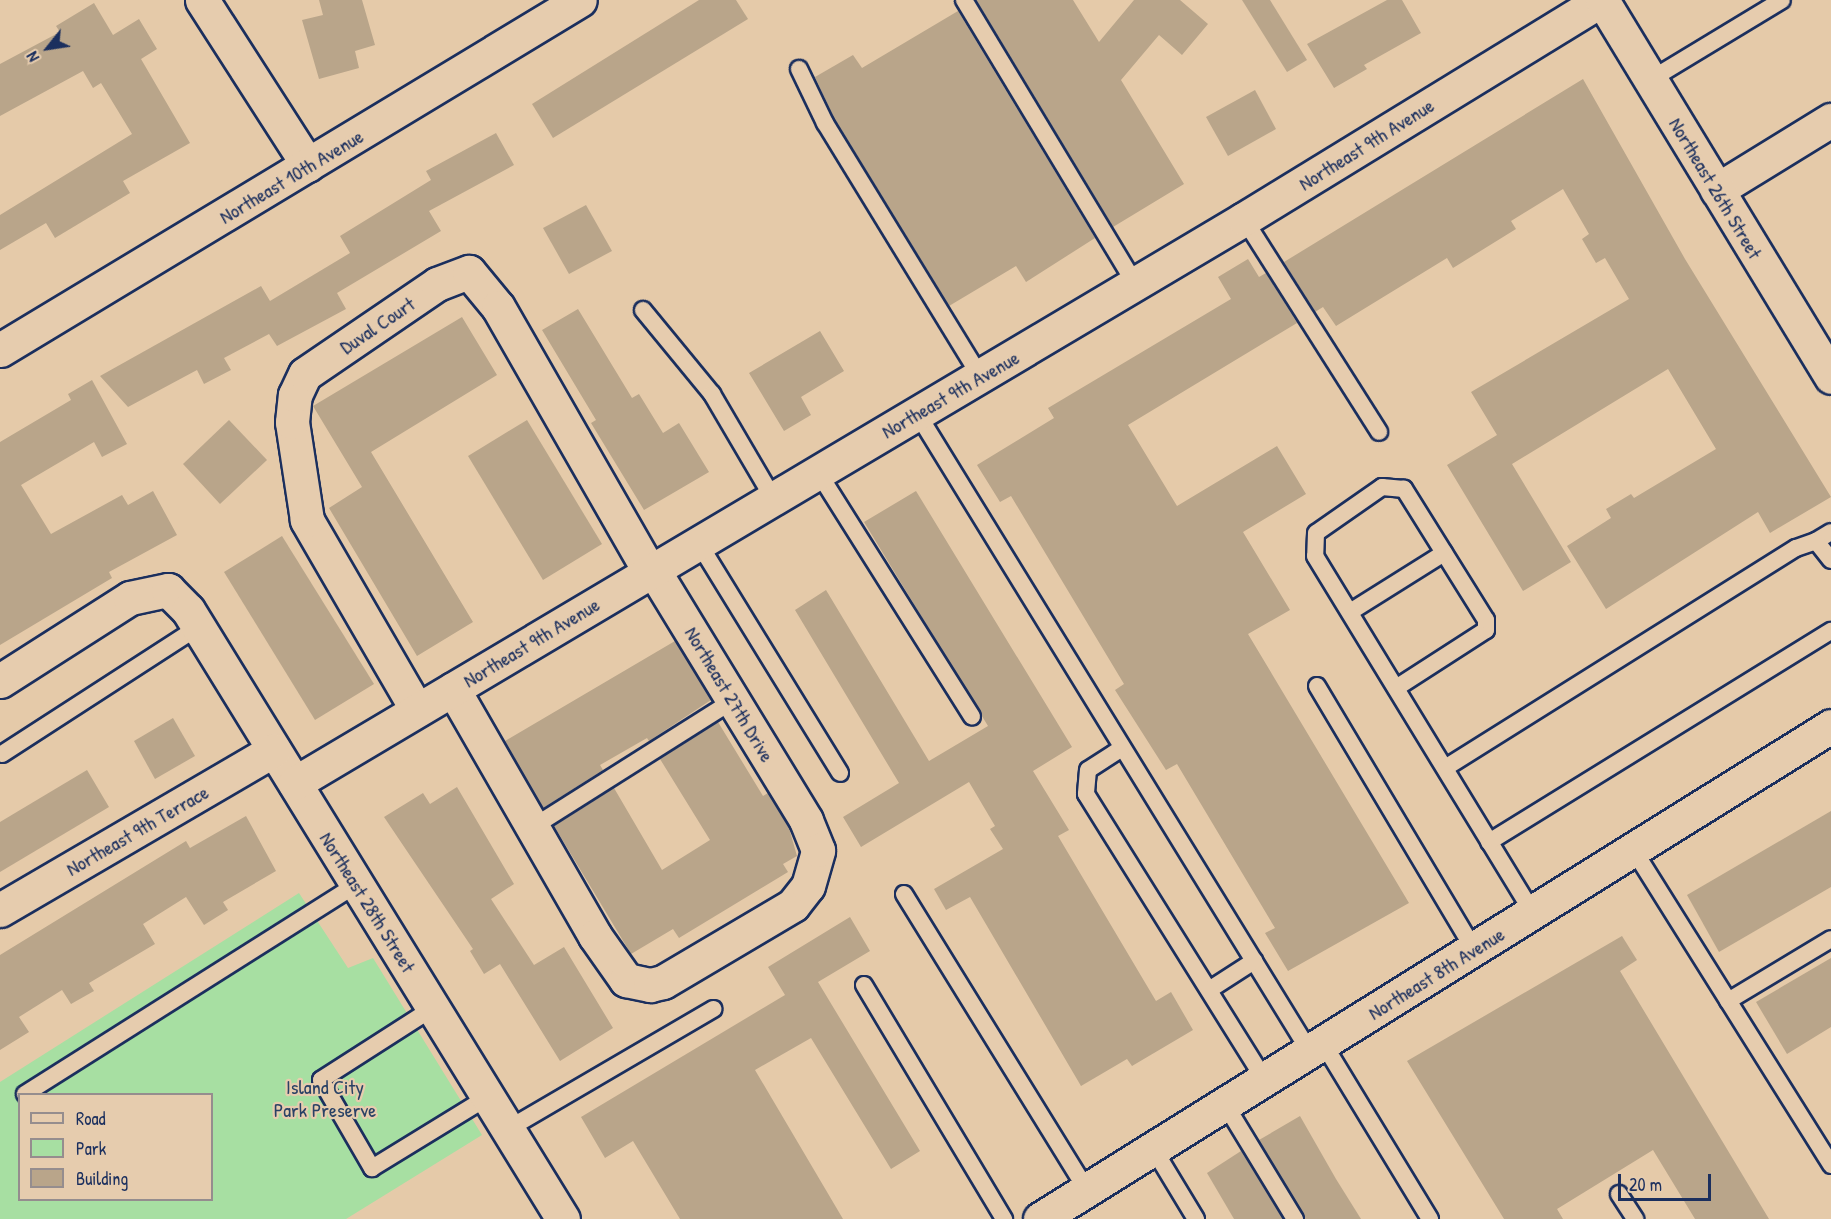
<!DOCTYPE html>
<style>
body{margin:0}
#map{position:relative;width:1831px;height:1219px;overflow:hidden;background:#e5caa9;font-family:"Patrick Hand",sans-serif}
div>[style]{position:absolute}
.green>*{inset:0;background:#a7dfa2}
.building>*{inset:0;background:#b9a58a}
.roads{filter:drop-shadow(2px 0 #1b2f5e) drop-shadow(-2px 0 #1b2f5e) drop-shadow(0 2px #1b2f5e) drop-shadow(0 -2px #1b2f5e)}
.lane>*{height:16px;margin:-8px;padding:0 8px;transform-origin:8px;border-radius:8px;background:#e6ccae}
.street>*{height:33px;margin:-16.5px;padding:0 16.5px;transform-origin:16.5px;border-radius:16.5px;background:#e6ccae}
.secondary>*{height:33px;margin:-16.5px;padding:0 16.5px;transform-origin:16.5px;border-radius:16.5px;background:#e6ccae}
span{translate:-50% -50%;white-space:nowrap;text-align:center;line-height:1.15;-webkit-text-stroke:4.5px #e6ccae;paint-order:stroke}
.street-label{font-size:20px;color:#1b2f5e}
.park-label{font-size:20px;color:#294165}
.legend{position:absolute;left:18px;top:1093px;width:195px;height:108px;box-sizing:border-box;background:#e6ccae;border:2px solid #958d8e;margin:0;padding:8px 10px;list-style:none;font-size:18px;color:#1b2f5e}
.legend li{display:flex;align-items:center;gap:12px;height:30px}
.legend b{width:30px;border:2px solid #958d8e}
.north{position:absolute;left:18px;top:18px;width:60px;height:60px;-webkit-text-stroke:4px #e6ccae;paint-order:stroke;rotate:240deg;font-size:16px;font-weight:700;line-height:24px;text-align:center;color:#1b2f5e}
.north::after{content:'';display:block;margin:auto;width:21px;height:27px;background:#1b2f5e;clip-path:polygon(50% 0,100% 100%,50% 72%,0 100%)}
.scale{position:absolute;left:1618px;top:1174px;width:93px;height:27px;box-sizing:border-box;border:3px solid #1b2f5e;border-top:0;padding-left:8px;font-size:18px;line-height:21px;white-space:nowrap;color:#1b2f5e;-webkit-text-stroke:4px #e6ccae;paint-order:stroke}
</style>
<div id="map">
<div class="green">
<i style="clip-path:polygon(evenodd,299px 893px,348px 968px,373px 958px,482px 1135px,346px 1219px,0 1219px,0 1082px,299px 893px,20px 1094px,212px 1094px,212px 1200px,20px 1200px,20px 1094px)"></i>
</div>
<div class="building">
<i style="clip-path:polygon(319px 0,362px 0,375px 45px,355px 51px,359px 68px,319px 79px,302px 20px,323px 15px)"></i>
<i style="clip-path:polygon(699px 0,736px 0,748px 19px,553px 138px,532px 104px)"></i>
<i style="clip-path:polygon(976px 0,1073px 0,1099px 42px,1134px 0,1180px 0,1208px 24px,1182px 55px,1159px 35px,1121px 80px,1184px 184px,1113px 227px)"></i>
<i style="clip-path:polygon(1242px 0,1270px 0,1307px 60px,1287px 72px)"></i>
<i style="clip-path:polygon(1387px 0,1402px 0,1421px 33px,1364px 65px,1367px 69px,1334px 88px,1307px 44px)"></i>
<i style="clip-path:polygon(94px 3px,113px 35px,139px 19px,157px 49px,141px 59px,190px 143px,123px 181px,130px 193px,55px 238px,46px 223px,0 250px,0 215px,132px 134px,101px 83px,93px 88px,83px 71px,0 116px,0 64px,60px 32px,56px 26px)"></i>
<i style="clip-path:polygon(958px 11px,1095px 238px,1026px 282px,1016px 266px,949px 306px,834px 118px,815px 77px,853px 55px,862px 68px)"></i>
<i style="clip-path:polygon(1583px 79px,1685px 259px,1831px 497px,1770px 533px,1758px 512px,1606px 609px,1567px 546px,1611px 518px,1606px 509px,1631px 494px,1634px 498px,1716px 449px,1668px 369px,1512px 464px,1571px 562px,1523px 591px,1447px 465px,1497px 435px,1471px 392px,1629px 299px,1605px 258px,1596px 263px,1582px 239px,1589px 234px,1563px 189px,1511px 221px,1516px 229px,1453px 268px,1447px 258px,1336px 326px,1323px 307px,1315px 312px,1284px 262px)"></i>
<i style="clip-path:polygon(1255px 90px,1276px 129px,1228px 156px,1206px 117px)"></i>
<i style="clip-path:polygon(496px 133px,514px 165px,429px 211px,441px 231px,337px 293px,346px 309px,277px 346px,269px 334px,224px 358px,231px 370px,204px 384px,197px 370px,128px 407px,100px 376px,261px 286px,270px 301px,350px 253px,340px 236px,431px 180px,426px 171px)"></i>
<i style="clip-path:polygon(586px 205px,612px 251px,569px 274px,543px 228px)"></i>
<i style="clip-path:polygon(1248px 259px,1259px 277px,1266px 273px,1297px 323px,1128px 425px,1177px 506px,1277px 446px,1306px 494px,1243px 532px,1290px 610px,1248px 634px,1409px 903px,1288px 971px,1265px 933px,1275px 928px,1177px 764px,1166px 770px,1115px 690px,1124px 684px,1011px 496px,1000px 502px,977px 465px,1054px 418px,1048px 408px,1231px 299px,1218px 277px)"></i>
<i style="clip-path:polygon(578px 309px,632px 398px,639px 394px,663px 433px,679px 423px,709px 472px,644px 510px,591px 423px,596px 420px,542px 330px)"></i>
<i style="clip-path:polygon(462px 317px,497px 375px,371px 452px,473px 622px,417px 656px,329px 508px,362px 487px,313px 406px)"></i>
<i style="clip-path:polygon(820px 331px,844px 371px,801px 397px,811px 415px,784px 431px,749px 373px)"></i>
<i style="clip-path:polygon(92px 380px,127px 444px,102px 457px,94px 442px,21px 485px,51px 534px,122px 495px,128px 505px,153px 491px,177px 535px,109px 572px,112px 578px,0 645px,0 442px,71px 400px,68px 394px)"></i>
<i style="clip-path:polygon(229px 420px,267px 460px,220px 504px,183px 464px)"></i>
<i style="clip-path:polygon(527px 420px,602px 544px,543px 580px,468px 456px)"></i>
<i style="clip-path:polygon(916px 491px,1072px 747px,1033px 771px,1069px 830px,1058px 836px,1156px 1001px,1171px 992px,1193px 1030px,1132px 1066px,1127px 1059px,1081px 1086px,970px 897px,946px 910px,934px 889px,1003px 849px,990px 829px,995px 826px,969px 782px,861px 847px,843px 817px,899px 783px,795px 610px,826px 590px,929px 761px,988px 726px,864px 522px)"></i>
<i style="clip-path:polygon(282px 536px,374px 684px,315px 720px,224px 572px)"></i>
<i style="clip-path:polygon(675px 641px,711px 700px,649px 741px,647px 738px,600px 765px,603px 770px,543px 808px,505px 741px)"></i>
<i style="clip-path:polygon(173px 718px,195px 756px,155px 779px,134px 741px)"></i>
<i style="clip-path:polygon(718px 722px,763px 796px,768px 793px,789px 828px,797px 856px,783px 864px,788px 872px,679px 938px,673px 929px,631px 954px,554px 826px,614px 788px,662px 870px,710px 840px,660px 759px)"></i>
<i style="clip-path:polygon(87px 770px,109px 807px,0 872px,0 822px)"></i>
<i style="clip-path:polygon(457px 787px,514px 884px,491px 899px,534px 965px,564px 947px,613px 1028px,560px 1061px,500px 964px,484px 974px,470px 951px,473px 949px,384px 817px,423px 793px,430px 804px)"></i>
<i style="clip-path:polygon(1831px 811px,1831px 887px,1719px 952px,1687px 895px)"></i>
<i style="clip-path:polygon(246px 816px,276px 871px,223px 902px,228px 910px,204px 925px,186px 897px,143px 924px,155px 944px,89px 983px,94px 991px,71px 1004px,62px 990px,19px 1017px,29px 1032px,0 1050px,0 955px,186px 841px,190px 848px)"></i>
<i style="clip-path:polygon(850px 917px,870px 951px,818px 982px,920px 1151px,891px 1169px,811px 1038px,755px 1070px,843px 1219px,680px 1219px,633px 1141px,605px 1158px,581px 1117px,785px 995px,768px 967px)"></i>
<i style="clip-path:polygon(1622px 936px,1637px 960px,1620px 971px,1769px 1219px,1695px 1219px,1653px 1150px,1557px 1209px,1563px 1219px,1504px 1219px,1407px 1061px)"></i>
<i style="clip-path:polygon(1831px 958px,1831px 1027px,1787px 1054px,1756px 1002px)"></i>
<i style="clip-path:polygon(1300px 1116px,1336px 1179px,1361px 1219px,1305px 1219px,1259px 1140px)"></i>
<i style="clip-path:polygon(1241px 1151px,1283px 1219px,1234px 1219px,1207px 1173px)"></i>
</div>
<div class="roads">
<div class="lane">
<i style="left:964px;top:0;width:332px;rotate:58.9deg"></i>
<i style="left:799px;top:69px;width:60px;rotate:64.3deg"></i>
<i style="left:825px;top:123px;width:297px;rotate:58.5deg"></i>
<i style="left:1650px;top:80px;width:154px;rotate:-31.2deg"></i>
<i style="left:1244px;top:219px;width:252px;rotate:57.6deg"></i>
<i style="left:643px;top:310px;width:109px;rotate:50.6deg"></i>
<i style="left:712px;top:394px;width:121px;rotate:59.6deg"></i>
<i style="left:917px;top:413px;width:750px;rotate:58.41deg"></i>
<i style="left:818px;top:472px;width:289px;rotate:57.8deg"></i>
<i style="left:1816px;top:541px;width:17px;rotate:-31deg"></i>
<i style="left:698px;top:542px;width:271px;rotate:58.4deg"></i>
<i style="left:1350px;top:612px;width:111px;rotate:-32.1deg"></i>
<i style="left:1317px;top:686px;width:306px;rotate:59.2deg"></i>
<i style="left:1396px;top:688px;width:107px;rotate:-32.8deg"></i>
<i style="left:1486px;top:630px;width:10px;rotate:-90deg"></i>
<i style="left:1486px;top:620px;width:155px;rotate:-122deg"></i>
<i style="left:1404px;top:489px;width:22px;rotate:-175deg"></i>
<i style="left:1382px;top:487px;width:80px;rotate:145.1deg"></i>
<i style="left:1316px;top:533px;width:23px;rotate:92deg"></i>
<i style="left:1315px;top:556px;width:417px;rotate:58.6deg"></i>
<i style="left:1122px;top:748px;width:40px;rotate:147.1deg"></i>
<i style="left:1088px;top:770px;width:24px;rotate:95deg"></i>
<i style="left:1086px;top:794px;width:337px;rotate:58deg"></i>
<i style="left:2px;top:754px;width:234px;rotate:-32.9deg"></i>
<i style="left:1445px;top:768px;width:414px;rotate:-32.1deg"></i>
<i style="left:1796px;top:548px;width:21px;rotate:-19deg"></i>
<i style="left:1816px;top:541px;width:24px;rotate:52deg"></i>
<i style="left:533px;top:827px;width:238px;rotate:-32.3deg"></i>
<i style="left:1489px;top:842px;width:402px;rotate:-31.7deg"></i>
<i style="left:1633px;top:849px;width:373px;rotate:57.9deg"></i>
<i style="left:904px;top:894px;width:347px;rotate:58.3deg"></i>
<i style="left:864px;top:985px;width:273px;rotate:59.1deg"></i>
<i style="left:1209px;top:990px;width:54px;rotate:-32.8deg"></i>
<i style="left:1728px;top:1001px;width:120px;rotate:-31deg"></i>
<i style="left:433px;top:1008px;width:133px;rotate:147.3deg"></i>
<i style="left:321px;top:1080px;width:102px;rotate:59.9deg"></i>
<i style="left:372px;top:1168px;width:136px;rotate:-31.5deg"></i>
<i style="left:1323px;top:1043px;width:206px;rotate:58.7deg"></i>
<i style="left:25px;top:1094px;width:393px;rotate:-32.3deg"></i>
<i style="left:1225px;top:1104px;width:135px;rotate:58.7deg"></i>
<i style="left:508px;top:1129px;width:238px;rotate:-30.3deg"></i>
<i style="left:1153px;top:1148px;width:83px;rotate:58.8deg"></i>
<i style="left:1619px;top:1194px;width:30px;rotate:57deg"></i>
</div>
<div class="street">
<i style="left:202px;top:0;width:196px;rotate:57.3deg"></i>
<i style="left:1717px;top:190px;width:134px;rotate:-31.6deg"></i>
<i style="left:0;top:350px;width:677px;rotate:-31.11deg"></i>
<i style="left:0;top:681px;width:154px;rotate:-32.6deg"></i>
<i style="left:130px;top:598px;width:39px;rotate:-12deg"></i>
<i style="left:168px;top:590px;width:28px;rotate:45deg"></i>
<i style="left:188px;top:610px;width:715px;rotate:58.38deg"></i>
<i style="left:453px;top:689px;width:285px;rotate:60.1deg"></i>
<i style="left:595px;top:936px;width:54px;rotate:54.8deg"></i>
<i style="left:626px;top:980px;width:25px;rotate:12deg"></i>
<i style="left:650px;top:985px;width:13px;rotate:-13deg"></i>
<i style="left:663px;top:982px;width:151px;rotate:-30.6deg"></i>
<i style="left:793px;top:905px;width:24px;rotate:-52deg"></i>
<i style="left:808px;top:886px;width:37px;rotate:-74deg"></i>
<i style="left:818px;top:850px;width:32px;rotate:-112deg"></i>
<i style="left:806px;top:820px;width:294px;rotate:-121.4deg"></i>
<i style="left:417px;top:710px;width:220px;rotate:-120.1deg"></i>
<i style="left:307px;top:520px;width:99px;rotate:-98.7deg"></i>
<i style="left:292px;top:422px;width:27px;rotate:-84deg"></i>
<i style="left:295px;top:395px;width:23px;rotate:-65deg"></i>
<i style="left:305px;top:374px;width:160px;rotate:-34.3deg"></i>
<i style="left:437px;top:284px;width:34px;rotate:-21deg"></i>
<i style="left:469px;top:272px;width:45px;rotate:50.4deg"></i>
<i style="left:498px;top:307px;width:304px;rotate:60.2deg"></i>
<i style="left:295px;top:783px;width:1104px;rotate:-30.72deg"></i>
<i style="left:1244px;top:219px;width:419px;rotate:-31.5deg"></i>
<i style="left:0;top:910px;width:317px;rotate:-30.3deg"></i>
<i style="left:1040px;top:1219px;width:932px;rotate:-31.93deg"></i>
</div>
<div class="secondary">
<i style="left:1602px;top:0;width:441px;rotate:58.7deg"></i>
</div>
</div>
<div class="street-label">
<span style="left:1366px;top:144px;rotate:-32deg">Northeast 9th Avenue</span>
<span style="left:291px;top:176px;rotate:-31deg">Northeast 10th Avenue</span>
<span style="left:1716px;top:188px;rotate:59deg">Northeast 26th Street</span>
<span style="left:377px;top:325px;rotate:-34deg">Duval Court</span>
<span style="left:950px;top:394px;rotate:-30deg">Northeast 9th Avenue</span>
<span style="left:531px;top:642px;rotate:-31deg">Northeast 9th Avenue</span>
<span style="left:730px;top:694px;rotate:59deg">Northeast 27th Drive</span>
<span style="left:137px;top:830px;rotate:-30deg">Northeast 9th Terrace</span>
<span style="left:368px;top:902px;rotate:58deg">Northeast 28th Street</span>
<span style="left:1436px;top:973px;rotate:-32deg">Northeast 8th Avenue</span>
</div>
<div class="park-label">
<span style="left:325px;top:1098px">Island City<br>Park Preserve</span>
</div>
<ul class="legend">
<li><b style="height:8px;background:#e6ccae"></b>Road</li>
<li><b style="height:16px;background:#a7dfa2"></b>Park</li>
<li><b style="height:16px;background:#b9a58a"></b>Building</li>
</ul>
<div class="north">N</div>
<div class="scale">20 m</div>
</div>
